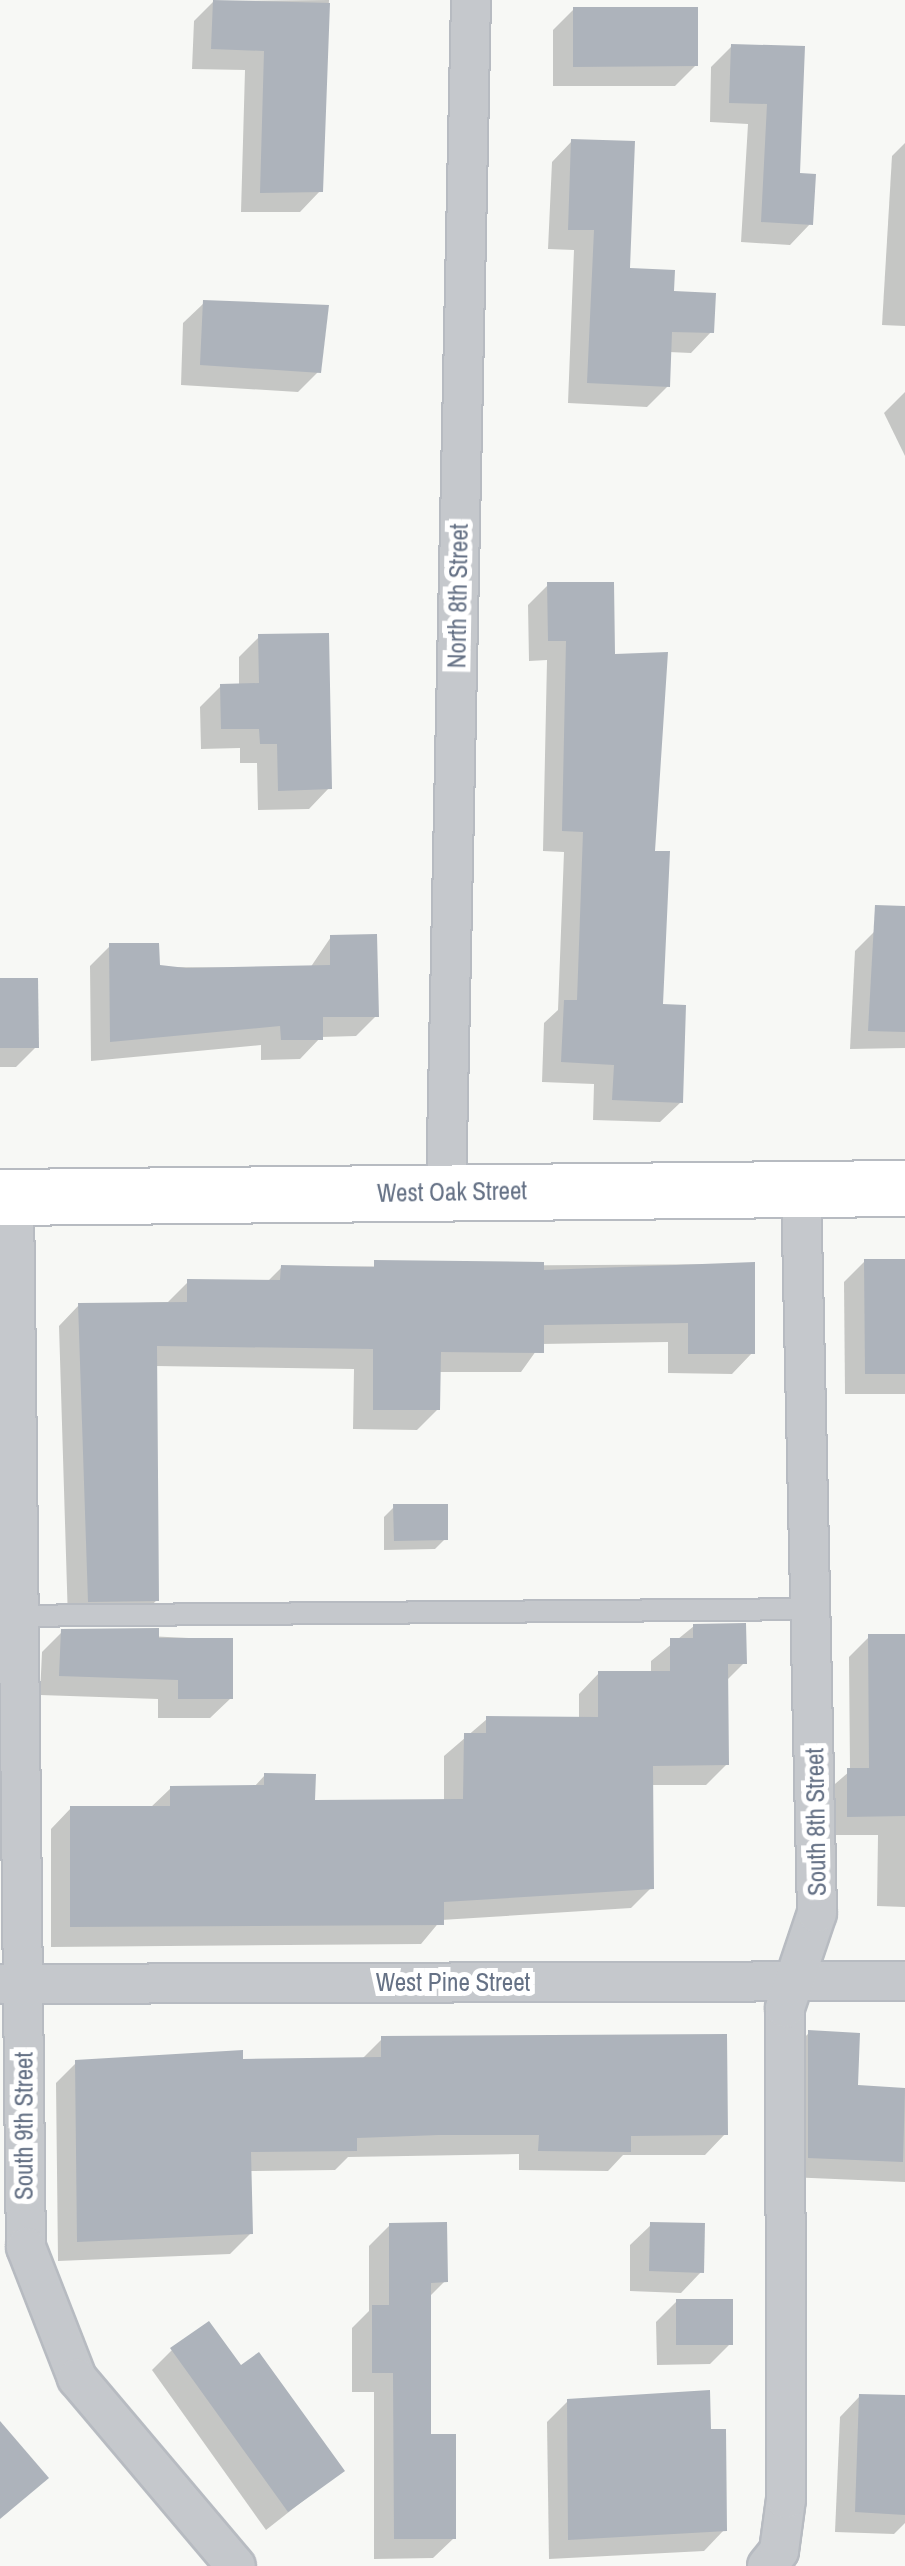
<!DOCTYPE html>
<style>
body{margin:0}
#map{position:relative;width:905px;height:2566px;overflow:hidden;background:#f7f8f5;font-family:"Archivo Narrow",sans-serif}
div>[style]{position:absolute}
.shadow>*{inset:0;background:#0003}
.building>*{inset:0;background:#adb3bb}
.roads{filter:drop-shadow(2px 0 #b7bbc1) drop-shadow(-2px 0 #b7bbc1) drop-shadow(0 2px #b7bbc1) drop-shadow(0 -2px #b7bbc1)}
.lane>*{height:20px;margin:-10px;padding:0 10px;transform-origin:10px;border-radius:10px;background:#c5c8cc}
.street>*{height:38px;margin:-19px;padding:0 19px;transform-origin:19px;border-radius:19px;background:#c5c8cc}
.secondary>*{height:55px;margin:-27.5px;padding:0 27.5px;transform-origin:27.5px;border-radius:27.5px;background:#fff}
span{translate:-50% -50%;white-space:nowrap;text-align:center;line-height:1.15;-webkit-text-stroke:10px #fff;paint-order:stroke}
.street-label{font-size:25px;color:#667286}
</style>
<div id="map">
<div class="shadow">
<i style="clip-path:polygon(329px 0,320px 191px,300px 212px,241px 212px,245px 70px,192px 69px,194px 21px,214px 1px)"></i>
<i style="clip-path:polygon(574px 9px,696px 65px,675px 86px,553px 86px,553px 30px)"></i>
<i style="clip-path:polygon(732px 46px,802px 49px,797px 175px,810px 224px,790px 245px,741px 242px,748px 124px,710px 122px,711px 67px)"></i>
<i style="clip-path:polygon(572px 141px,627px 270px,671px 293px,711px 332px,691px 353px,669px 352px,668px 386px,647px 407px,568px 403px,574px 250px,548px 249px,552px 162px)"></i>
<i style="clip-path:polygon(905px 143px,905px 326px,882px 325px,892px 156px)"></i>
<i style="clip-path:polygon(204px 303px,319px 371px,298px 392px,181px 385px,183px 323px)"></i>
<i style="clip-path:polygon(905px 392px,905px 456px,884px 413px)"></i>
<i style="clip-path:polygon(548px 585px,613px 656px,652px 853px,661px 1007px,681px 1102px,660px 1122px,593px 1120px,594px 1084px,542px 1082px,544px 1023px,558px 1010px,564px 852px,543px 851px,547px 660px,529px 661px,528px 605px)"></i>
<i style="clip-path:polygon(259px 637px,329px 788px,309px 809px,258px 810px,257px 763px,240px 763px,240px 748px,201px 749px,200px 707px,221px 686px,239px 686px,239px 657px)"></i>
<i style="clip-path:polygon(875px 931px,905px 931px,905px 1048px,850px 1049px,855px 951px)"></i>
<i style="clip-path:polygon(331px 937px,376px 1016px,356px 1036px,321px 1037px,300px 1059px,261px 1060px,261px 1045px,91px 1061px,90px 966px,110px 946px,157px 967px,310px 968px)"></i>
<i style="clip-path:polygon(0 980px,36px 1047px,16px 1067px,0 1067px)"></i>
<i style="clip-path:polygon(865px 1261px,905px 1261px,905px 1394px,845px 1394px,844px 1282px)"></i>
<i style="clip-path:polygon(753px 1264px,752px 1353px,732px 1374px,668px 1373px,668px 1342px,541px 1344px,521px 1372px,438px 1372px,438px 1409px,417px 1430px,353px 1429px,354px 1369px,155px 1366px,157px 1600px,136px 1620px,68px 1621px,59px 1326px,79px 1305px,168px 1302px,188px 1282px,267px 1282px,282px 1267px)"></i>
<i style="clip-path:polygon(394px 1507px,445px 1539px,435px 1549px,384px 1550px,384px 1517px)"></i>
<i style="clip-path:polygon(694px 1626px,744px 1663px,726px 1681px,727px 1764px,706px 1785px,651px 1785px,651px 1888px,631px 1908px,441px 1920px,421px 1944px,51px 1947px,51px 1829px,71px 1808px,150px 1808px,171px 1788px,253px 1788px,265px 1775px,313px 1802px,444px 1802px,444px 1756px,487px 1719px,579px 1719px,579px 1694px,599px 1673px,651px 1673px,651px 1661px)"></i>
<i style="clip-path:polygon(62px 1632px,231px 1640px,231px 1698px,210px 1718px,158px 1718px,158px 1699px,40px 1695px,42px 1652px)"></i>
<i style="clip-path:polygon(869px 1637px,905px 1637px,905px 1907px,877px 1906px,878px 1835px,829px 1835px,828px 1790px,850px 1771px,849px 1657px)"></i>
<i style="clip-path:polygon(809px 2033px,855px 2088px,905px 2090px,905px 2182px,788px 2177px,788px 2053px)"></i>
<i style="clip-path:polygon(382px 2039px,725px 2134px,705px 2155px,623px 2155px,608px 2171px,519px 2170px,519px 2154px,348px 2157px,335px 2170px,249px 2171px,251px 2233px,230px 2254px,58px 2261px,56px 2083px,76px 2063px,361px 2060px)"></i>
<i style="clip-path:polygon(390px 2225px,445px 2281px,428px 2298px,428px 2436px,454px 2538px,433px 2558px,374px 2559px,374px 2392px,352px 2392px,352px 2328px,369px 2311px,369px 2246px)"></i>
<i style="clip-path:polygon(651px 2225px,701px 2272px,681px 2293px,630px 2291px,630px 2245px)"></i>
<i style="clip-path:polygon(677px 2301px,731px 2343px,710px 2364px,657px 2365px,656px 2322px)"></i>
<i style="clip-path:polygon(172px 2350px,240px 2369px,341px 2471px,266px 2530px,152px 2370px)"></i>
<i style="clip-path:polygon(860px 2396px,905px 2398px,905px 2523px,894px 2534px,835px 2532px,840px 2417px)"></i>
<i style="clip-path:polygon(568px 2401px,708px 2431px,724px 2530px,704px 2551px,549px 2559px,547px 2422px)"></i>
</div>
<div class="building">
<i style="clip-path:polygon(213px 0,330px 3px,323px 192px,260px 193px,264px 51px,211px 49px)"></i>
<i style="clip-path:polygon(573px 7px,698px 7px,698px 66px,573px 67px)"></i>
<i style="clip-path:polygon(731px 44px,805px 46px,800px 173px,816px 174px,813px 225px,761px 222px,767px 104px,729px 103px)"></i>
<i style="clip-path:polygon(571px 139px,635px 141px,630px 268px,675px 270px,674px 291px,716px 293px,714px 333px,672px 332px,670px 387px,587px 383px,594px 230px,568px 230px)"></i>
<i style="clip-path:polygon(203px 300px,329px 305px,321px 373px,200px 365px)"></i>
<i style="clip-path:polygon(547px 582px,614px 582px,615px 654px,668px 652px,655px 851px,670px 851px,663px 1004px,686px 1005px,683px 1103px,612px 1100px,614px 1065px,561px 1062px,564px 1000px,577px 1000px,583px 832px,562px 831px,566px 641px,548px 641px)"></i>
<i style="clip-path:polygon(329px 633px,332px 789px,278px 791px,277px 744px,260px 744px,259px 729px,221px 729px,220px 684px,259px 683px,258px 634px)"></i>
<i style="clip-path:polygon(875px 905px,905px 906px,905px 1032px,868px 1031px)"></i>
<i style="clip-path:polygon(377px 934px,379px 1017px,323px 1017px,323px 1040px,281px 1040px,280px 1026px,110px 1042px,109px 943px,159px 943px,160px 965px,186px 968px,330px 965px,330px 935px)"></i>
<i style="clip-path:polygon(0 978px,38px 978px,39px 1048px,0 1048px)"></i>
<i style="clip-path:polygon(864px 1259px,905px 1259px,905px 1374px,865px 1374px)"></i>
<i style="clip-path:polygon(374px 1260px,544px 1262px,544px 1270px,755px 1262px,755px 1354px,688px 1354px,688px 1323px,544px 1325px,544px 1353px,441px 1352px,440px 1410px,373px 1410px,373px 1349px,157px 1346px,159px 1601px,88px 1602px,78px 1303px,187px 1302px,187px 1279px,280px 1280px,281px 1265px,374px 1267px)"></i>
<i style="clip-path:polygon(393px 1504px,448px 1504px,448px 1540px,394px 1541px)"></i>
<i style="clip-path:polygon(746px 1623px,747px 1664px,728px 1664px,729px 1765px,653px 1766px,654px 1889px,444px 1902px,444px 1925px,70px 1927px,70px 1806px,170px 1806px,170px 1786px,264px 1785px,264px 1773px,316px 1774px,315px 1800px,463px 1799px,464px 1733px,486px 1733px,486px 1716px,598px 1717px,598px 1671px,670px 1671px,670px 1638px,693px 1638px,693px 1624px)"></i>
<i style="clip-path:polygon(159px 1628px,159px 1638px,233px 1638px,233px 1699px,178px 1699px,178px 1680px,59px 1676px,61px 1629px)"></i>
<i style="clip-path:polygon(868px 1634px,905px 1634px,905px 1816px,847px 1817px,847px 1768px,869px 1768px)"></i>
<i style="clip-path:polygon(808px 2030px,860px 2033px,858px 2085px,905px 2088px,903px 2162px,808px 2158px)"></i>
<i style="clip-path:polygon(727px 2034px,728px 2135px,631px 2136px,631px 2152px,538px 2151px,539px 2135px,439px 2135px,357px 2138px,357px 2151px,251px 2152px,253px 2234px,77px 2242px,75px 2060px,243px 2050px,243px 2059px,381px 2057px,381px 2036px)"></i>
<i style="clip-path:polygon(447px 2222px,448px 2282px,431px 2283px,431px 2434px,456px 2434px,456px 2539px,394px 2539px,393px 2373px,372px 2373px,372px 2305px,389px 2305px,389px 2223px)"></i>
<i style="clip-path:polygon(650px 2222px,705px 2223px,704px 2273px,649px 2271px)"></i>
<i style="clip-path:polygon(676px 2299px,733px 2299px,733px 2345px,676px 2345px)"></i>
<i style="clip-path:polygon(209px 2321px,241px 2365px,259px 2352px,345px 2471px,288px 2512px,170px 2348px)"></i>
<i style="clip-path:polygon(710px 2390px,711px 2429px,726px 2429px,727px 2531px,568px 2540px,567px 2399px)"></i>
<i style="clip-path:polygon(859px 2394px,905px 2395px,905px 2515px,855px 2512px)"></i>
<i style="clip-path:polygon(0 2421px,49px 2478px,0 2519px)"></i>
</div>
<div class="roads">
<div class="lane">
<i style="left:0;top:1616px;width:812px;rotate:-0.49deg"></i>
</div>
<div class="street">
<i style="left:446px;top:1192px;width:1192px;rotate:-88.8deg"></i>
<i style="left:14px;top:1197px;width:1050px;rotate:89.35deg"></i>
<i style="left:26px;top:2247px;width:141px;rotate:68.7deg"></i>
<i style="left:77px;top:2378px;width:246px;rotate:49.8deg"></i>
<i style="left:2px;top:1984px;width:903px;rotate:-0.19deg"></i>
<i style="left:767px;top:2566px;width:19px;rotate:-51deg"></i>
<i style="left:779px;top:2551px;width:52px;rotate:-82.3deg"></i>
<i style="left:786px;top:2499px;width:491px;rotate:-90.1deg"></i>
<i style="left:785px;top:2008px;width:100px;rotate:-71.4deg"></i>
<i style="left:817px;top:1913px;width:725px;rotate:-91.26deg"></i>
</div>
<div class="secondary">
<i style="left:0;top:1197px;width:905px;rotate:-0.57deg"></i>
</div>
</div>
<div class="street-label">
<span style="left:458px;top:596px;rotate:-89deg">North 8th Street</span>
<span style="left:452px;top:1192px;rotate:-1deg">West Oak Street</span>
<span style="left:816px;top:1822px;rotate:-91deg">South 8th Street</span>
<span style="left:453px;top:1982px">West Pine Street</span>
<span style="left:24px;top:2126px;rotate:-90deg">South 9th Street</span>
</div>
</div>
